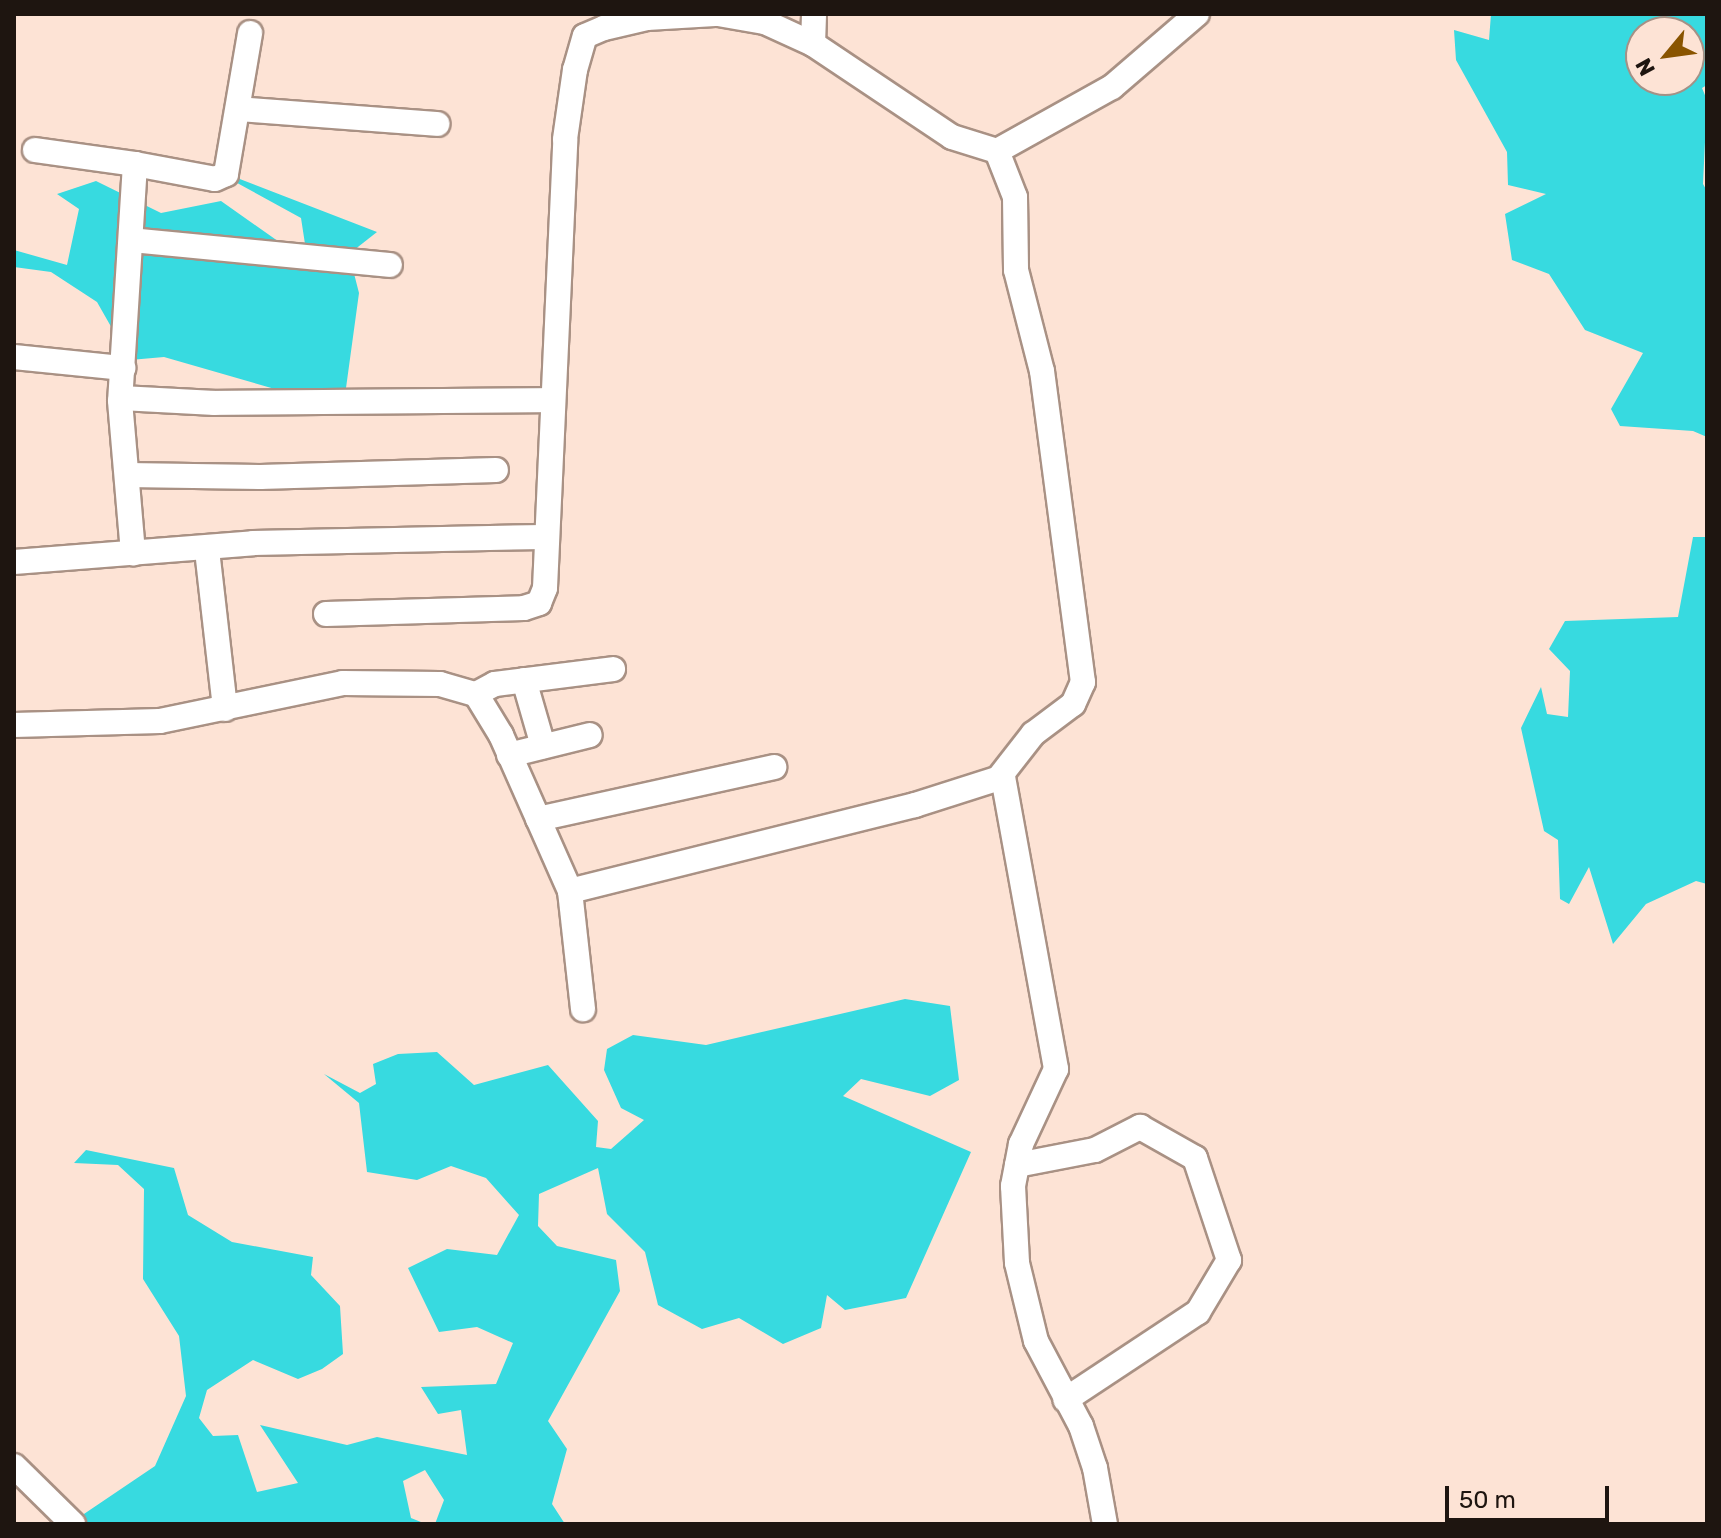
<!DOCTYPE html>
<style>
body{margin:0}
#map{position:relative;width:1721px;height:1538px;overflow:hidden;background:#fde3d5;font-family:Rubik,sans-serif}
div>[style]{position:absolute}
.water>*{inset:0;background:#37dae0}
.roads{filter:drop-shadow(2px 0 #a99184) drop-shadow(-2px 0 #a99184) drop-shadow(0 2px #a99184) drop-shadow(0 -2px #a99184)}
.minor>*{height:24px;margin:-12px;padding:0 12px;transform-origin:12px;border-radius:12px;background:#fff}
span{translate:-50% -50%;white-space:nowrap;text-align:center;line-height:1.15;-webkit-text-stroke:8px #fde3d5;paint-order:stroke}
.frame{position:absolute;inset:0;border:16px solid #1e1510;pointer-events:none}
.north{position:absolute;left:1625px;top:16px;width:80px;height:80px;box-sizing:border-box;background:#fde3d5;border:2px solid #a49186;border-radius:50%;rotate:241deg;font-size:22px;font-weight:700;line-height:32px;text-align:center;color:#1e1510}
.north::after{content:'';display:block;margin:auto;width:28px;height:36px;background:#895400;clip-path:polygon(50% 0,100% 100%,50% 72%,0 100%)}
.scale{position:absolute;left:1445px;top:1486px;width:164px;height:36px;box-sizing:border-box;border:4px solid #1e1510;border-top:0;padding-left:10px;font-size:24px;line-height:28px;white-space:nowrap;color:#1e1510;-webkit-text-stroke:6px #fde3d5;paint-order:stroke}
</style>
<div id="map">
<div class="water">
<i style="clip-path:polygon(evenodd,1491px 14px,1707px 14px,1707px 85px,1702px 88px,1707px 100px,1703px 184px,1707px 191px,1707px 437px,1693px 431px,1620px 426px,1611px 409px,1643px 353px,1585px 330px,1549px 274px,1512px 260px,1505px 214px,1546px 194px,1508px 185px,1507px 152px,1456px 60px,1454px 30px,1489px 40px,1491px 14px,1641px 32px,1689px 32px,1689px 80px,1641px 80px,1641px 32px)"></i>
<i style="clip-path:polygon(206px 166px,377px 232px,349px 254px,359px 293px,346px 388px,320px 402px,164px 357px,130px 360px,97px 302px,51px 272px,14px 267px,14px 250px,67px 265px,79px 209px,57px 194px,96px 181px,161px 213px,221px 201px,292px 251px,305px 244px,301px 218px)"></i>
<i style="clip-path:polygon(1693px 537px,1707px 537px,1707px 884px,1696px 881px,1646px 904px,1613px 944px,1589px 867px,1569px 904px,1560px 899px,1558px 840px,1544px 831px,1521px 728px,1541px 687px,1547px 714px,1568px 717px,1570px 671px,1549px 649px,1565px 621px,1678px 617px)"></i>
<i style="clip-path:polygon(905px 999px,950px 1006px,959px 1080px,930px 1096px,861px 1079px,843px 1096px,971px 1152px,906px 1298px,845px 1310px,827px 1295px,821px 1328px,783px 1344px,739px 1318px,702px 1329px,658px 1305px,645px 1252px,607px 1214px,598px 1168px,539px 1194px,538px 1226px,557px 1246px,616px 1260px,620px 1291px,548px 1421px,567px 1449px,552px 1504px,565px 1524px,435px 1524px,444px 1500px,425px 1470px,403px 1481px,411px 1518px,426px 1524px,78px 1524px,78px 1518px,155px 1466px,186px 1396px,179px 1336px,143px 1279px,144px 1189px,118px 1165px,74px 1163px,86px 1150px,174px 1168px,188px 1215px,232px 1242px,313px 1257px,311px 1275px,340px 1306px,343px 1354px,322px 1369px,298px 1379px,253px 1360px,207px 1390px,199px 1418px,213px 1436px,238px 1435px,257px 1492px,298px 1483px,260px 1425px,347px 1445px,377px 1437px,467px 1455px,461px 1410px,438px 1414px,421px 1387px,496px 1384px,513px 1343px,477px 1327px,439px 1332px,408px 1268px,447px 1249px,497px 1255px,519px 1215px,486px 1178px,451px 1166px,417px 1180px,367px 1172px,359px 1103px,324px 1074px,360px 1093px,376px 1084px,373px 1064px,398px 1054px,437px 1052px,474px 1085px,548px 1065px,598px 1121px,596px 1147px,611px 1149px,644px 1120px,621px 1108px,604px 1070px,607px 1049px,633px 1035px,706px 1045px)"></i>
</div>
<div class="roads">
<div class="minor">
<i style="left:718px;top:14px;width:48px;rotate:9.7deg"></i>
<i style="left:765px;top:22px;width:53px;rotate:24.6deg"></i>
<i style="left:813px;top:44px;width:30px;rotate:-88deg"></i>
<i style="left:813px;top:44px;width:167px;rotate:33.8deg"></i>
<i style="left:952px;top:137px;width:47px;rotate:17.3deg"></i>
<i style="left:997px;top:151px;width:132px;rotate:-29.1deg"></i>
<i style="left:1112px;top:87px;width:112px;rotate:-40.7deg"></i>
<i style="left:238px;top:109px;width:200px;rotate:4.3deg"></i>
<i style="left:35px;top:150px;width:101px;rotate:8deg"></i>
<i style="left:135px;top:164px;width:237px;rotate:93.6deg"></i>
<i style="left:120px;top:401px;width:153px;rotate:85.1deg"></i>
<i style="left:997px;top:151px;width:49px;rotate:68.6deg"></i>
<i style="left:1015px;top:197px;width:73px;rotate:89.2deg"></i>
<i style="left:1016px;top:270px;width:104px;rotate:75.6deg"></i>
<i style="left:1042px;top:371px;width:314px;rotate:82.5deg"></i>
<i style="left:1083px;top:682px;width:24px;rotate:114deg"></i>
<i style="left:1073px;top:704px;width:50px;rotate:143.1deg"></i>
<i style="left:1033px;top:734px;width:57px;rotate:127.9deg"></i>
<i style="left:135px;top:164px;width:81px;rotate:10.6deg"></i>
<i style="left:215px;top:179px;width:12px;rotate:-24deg"></i>
<i style="left:226px;top:174px;width:143px;rotate:-80.3deg"></i>
<i style="left:131px;top:240px;width:260px;rotate:5.5deg"></i>
<i style="left:14px;top:357px;width:110px;rotate:5.8deg"></i>
<i style="left:121px;top:398px;width:94px;rotate:3deg"></i>
<i style="left:215px;top:403px;width:336px;rotate:-0.5deg"></i>
<i style="left:127px;top:475px;width:133px;rotate:0.9deg"></i>
<i style="left:260px;top:477px;width:236px;rotate:-1.7deg"></i>
<i style="left:207px;top:550px;width:160px;rotate:83.5deg"></i>
<i style="left:14px;top:562px;width:240px;rotate:-4.5deg"></i>
<i style="left:253px;top:543px;width:291px;rotate:-1.2deg"></i>
<i style="left:326px;top:614px;width:198px;rotate:-1.7deg"></i>
<i style="left:524px;top:608px;width:16px;rotate:-18deg"></i>
<i style="left:539px;top:603px;width:16px;rotate:-68deg"></i>
<i style="left:545px;top:588px;width:449px;rotate:-87.4deg"></i>
<i style="left:565px;top:139px;width:70px;rotate:-81.8deg"></i>
<i style="left:575px;top:70px;width:35px;rotate:-74deg"></i>
<i style="left:585px;top:36px;width:21px;rotate:-23deg"></i>
<i style="left:604px;top:28px;width:44px;rotate:-13.1deg"></i>
<i style="left:647px;top:18px;width:68px;rotate:-3.4deg"></i>
<i style="left:524px;top:680px;width:69px;rotate:73.9deg"></i>
<i style="left:476px;top:694px;width:21px;rotate:-28deg"></i>
<i style="left:495px;top:684px;width:119px;rotate:-7.2deg"></i>
<i style="left:14px;top:725px;width:146px;rotate:-1.6deg"></i>
<i style="left:160px;top:721px;width:187px;rotate:-11.7deg"></i>
<i style="left:343px;top:683px;width:97px;rotate:0.6deg"></i>
<i style="left:440px;top:684px;width:37px;rotate:16deg"></i>
<i style="left:476px;top:694px;width:48px;rotate:58.6deg"></i>
<i style="left:501px;top:735px;width:171px;rotate:66.1deg"></i>
<i style="left:570px;top:891px;width:356px;rotate:-14deg"></i>
<i style="left:915px;top:805px;width:92px;rotate:-17.7deg"></i>
<i style="left:1003px;top:777px;width:297px;rotate:79.7deg"></i>
<i style="left:1056px;top:1069px;width:83px;rotate:115deg"></i>
<i style="left:1021px;top:1144px;width:43px;rotate:100.8deg"></i>
<i style="left:1013px;top:1186px;width:77px;rotate:87deg"></i>
<i style="left:1017px;top:1263px;width:80px;rotate:76.3deg"></i>
<i style="left:1036px;top:1341px;width:96px;rotate:62.1deg"></i>
<i style="left:1081px;top:1426px;width:44px;rotate:71.6deg"></i>
<i style="left:1095px;top:1468px;width:57px;rotate:79.9deg"></i>
<i style="left:509px;top:755px;width:83px;rotate:-13.9deg"></i>
<i style="left:538px;top:819px;width:242px;rotate:-12.4deg"></i>
<i style="left:570px;top:891px;width:119px;rotate:83.7deg"></i>
<i style="left:1017px;top:1165px;width:79px;rotate:-10.9deg"></i>
<i style="left:1095px;top:1150px;width:51px;rotate:-27.1deg"></i>
<i style="left:1140px;top:1127px;width:63px;rotate:29.4deg"></i>
<i style="left:1195px;top:1158px;width:108px;rotate:71.6deg"></i>
<i style="left:1229px;top:1260px;width:61px;rotate:120.8deg"></i>
<i style="left:1198px;top:1312px;width:159px;rotate:146.5deg"></i>
<i style="left:14px;top:1466px;width:83px;rotate:44.5deg"></i>
</div>
</div>
<div class="frame"></div>
<div class="north">N</div>
<div class="scale">50 m</div>
</div>
